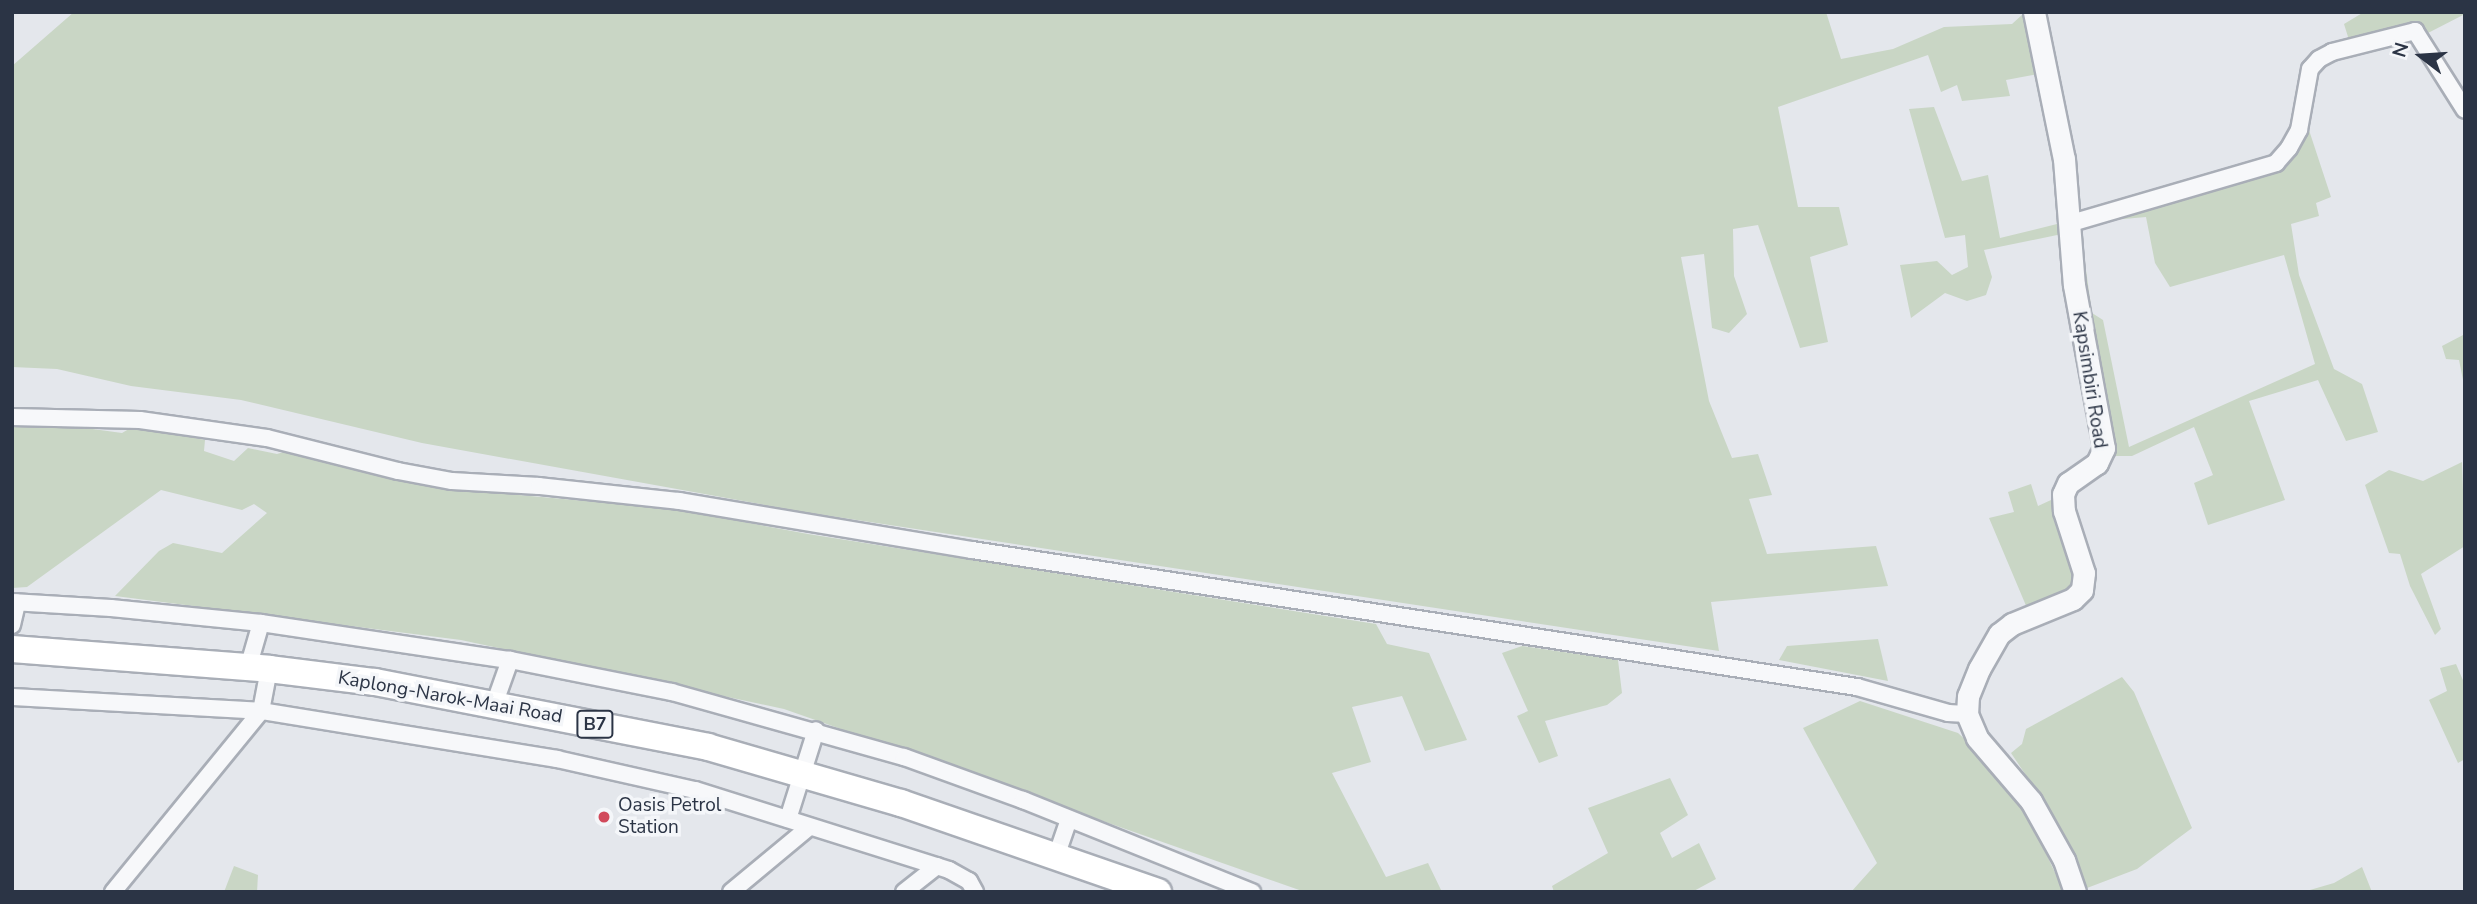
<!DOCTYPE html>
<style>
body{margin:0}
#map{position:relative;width:2477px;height:904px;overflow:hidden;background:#e4e7ec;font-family:"Nunito Sans",sans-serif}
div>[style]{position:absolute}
.green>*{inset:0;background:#c9d6c5}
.roads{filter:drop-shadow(2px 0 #a9aeb7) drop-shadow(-2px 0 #a9aeb7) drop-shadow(0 2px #a9aeb7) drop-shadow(0 -2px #a9aeb7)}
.minor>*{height:16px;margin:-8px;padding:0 8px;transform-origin:8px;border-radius:8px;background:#f7f8fa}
.tertiary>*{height:21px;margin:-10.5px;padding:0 10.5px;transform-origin:10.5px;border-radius:10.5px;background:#f7f8fa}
.trunk>*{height:26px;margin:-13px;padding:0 13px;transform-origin:13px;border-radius:13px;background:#fff}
.dots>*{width:19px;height:19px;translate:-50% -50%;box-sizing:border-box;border:4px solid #f4f6f9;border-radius:50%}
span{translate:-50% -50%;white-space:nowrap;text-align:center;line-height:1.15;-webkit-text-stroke:7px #f4f6f9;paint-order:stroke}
.shield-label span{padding:2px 5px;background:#f4f6f9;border:2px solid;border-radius:5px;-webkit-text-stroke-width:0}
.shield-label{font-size:18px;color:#2b3445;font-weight:700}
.street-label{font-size:19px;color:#2b3445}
.poi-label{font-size:19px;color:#2b3445}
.left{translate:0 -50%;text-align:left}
.frame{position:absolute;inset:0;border:14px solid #2b3445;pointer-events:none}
.north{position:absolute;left:2386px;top:21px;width:70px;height:70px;-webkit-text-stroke:5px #f4f6f9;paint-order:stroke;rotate:287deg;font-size:19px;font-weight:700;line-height:28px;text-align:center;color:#2b3445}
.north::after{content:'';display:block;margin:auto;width:24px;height:32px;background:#2b3445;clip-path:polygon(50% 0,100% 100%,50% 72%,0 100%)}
</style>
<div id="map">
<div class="green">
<i style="clip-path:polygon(74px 12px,1826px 12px,1841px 59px,1893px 49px,1944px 27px,2012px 24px,2023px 14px,2034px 44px,2038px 74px,2006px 80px,2010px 96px,1962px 101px,1957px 85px,1941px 92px,1928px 55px,1778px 107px,1798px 207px,1839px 207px,1848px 245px,1810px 257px,1828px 342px,1800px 348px,1758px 225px,1733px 229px,1734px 276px,1747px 314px,1729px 333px,1712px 328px,1704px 254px,1681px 257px,1709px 401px,1732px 458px,1758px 454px,1772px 495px,1749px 499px,1767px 554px,1876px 546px,1888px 586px,1711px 602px,1719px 651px,804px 512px,422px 443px,241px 400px,131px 386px,57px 369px,12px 367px,12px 66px)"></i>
<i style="clip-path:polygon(2364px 12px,2465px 12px,2465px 14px,2428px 33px,2417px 23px,2349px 40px,2344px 24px)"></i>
<i style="clip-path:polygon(1934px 107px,1962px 181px,1988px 175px,2000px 238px,2061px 223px,2062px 234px,1984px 250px,1992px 277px,1986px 295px,1967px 301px,1945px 293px,1911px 318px,1900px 265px,1937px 261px,1952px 275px,1968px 267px,1965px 235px,1945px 238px,1909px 109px)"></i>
<i style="clip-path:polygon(2307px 124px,2331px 197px,2316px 203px,2319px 216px,2291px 224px,2299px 275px,2334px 369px,2362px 384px,2378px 432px,2346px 441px,2318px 380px,2249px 401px,2285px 500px,2208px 525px,2194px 483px,2213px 475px,2194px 427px,2132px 456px,2110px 456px,2075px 228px,2080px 227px,2092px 313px,2103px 320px,2129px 447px,2315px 364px,2284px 255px,2170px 287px,2155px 263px,2146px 217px,2090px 222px,2276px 168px)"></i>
<i style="clip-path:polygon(2465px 334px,2465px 390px,2459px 360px,2446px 359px,2442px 346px)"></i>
<i style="clip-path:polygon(12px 424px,78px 427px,122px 433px,134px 426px,205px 440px,204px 451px,234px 461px,248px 448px,277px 454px,287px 451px,443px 488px,674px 509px,808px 534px,1376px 624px,1387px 644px,1429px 653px,1467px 740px,1425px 751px,1402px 696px,1352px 707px,1371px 762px,1332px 773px,1386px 877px,1428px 863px,1442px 892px,1305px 892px,784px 709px,461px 640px,115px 596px,159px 551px,173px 543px,222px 553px,267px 513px,254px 504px,242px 510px,161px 490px,27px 587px,12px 588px)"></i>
<i style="clip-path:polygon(2462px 462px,2465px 546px,2421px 574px,2441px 629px,2435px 635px,2410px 586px,2400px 554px,2389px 553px,2365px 485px,2389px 470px,2423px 481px)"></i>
<i style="clip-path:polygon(2031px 484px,2038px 506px,2051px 500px,2077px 579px,2071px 590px,2027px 608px,1989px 518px,2014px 512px,2008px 492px)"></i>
<i style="clip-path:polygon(1878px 639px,1888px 681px,1779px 660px,1787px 646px)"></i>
<i style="clip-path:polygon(1522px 646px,1618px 660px,1622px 693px,1607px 705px,1545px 721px,1558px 756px,1539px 763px,1517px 716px,1528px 711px,1502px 653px)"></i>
<i style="clip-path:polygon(2456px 664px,2465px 685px,2465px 759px,2458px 763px,2429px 700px,2447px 691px,2440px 668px)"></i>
<i style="clip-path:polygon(2122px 677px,2134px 692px,2192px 828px,2137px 869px,2087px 888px,2054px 817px,2011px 753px,2022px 744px,2026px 729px)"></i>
<i style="clip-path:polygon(1860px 701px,1958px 733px,1989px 761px,2031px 821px,2064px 892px,1851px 892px,1877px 863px,1803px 728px)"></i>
<i style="clip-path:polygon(1670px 778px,1688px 815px,1660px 833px,1672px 858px,1699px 843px,1716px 879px,1692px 892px,1554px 892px,1552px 886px,1608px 853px,1588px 808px)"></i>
<i style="clip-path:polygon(234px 866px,258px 875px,257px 892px,224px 892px)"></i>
<i style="clip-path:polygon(2362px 867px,2372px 892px,2303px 892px,2334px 883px)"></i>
</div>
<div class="roads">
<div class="minor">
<i style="left:2068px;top:224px;width:217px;rotate:-16.3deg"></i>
<i style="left:2276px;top:163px;width:20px;rotate:-49deg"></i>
<i style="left:2289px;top:148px;width:21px;rotate:-61deg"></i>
<i style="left:2299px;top:130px;width:62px;rotate:-79.8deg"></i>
<i style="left:2310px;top:69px;width:13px;rotate:-48deg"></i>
<i style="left:2319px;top:59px;width:15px;rotate:-28deg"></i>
<i style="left:2332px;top:52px;width:86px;rotate:-14.2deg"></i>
<i style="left:2415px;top:31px;width:93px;rotate:57.7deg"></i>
<i style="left:12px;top:417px;width:128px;rotate:1.3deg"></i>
<i style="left:140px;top:420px;width:128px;rotate:8.1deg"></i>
<i style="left:267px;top:438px;width:135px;rotate:14.1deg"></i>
<i style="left:398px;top:471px;width:55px;rotate:10.5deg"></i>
<i style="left:452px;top:481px;width:87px;rotate:3.3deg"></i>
<i style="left:539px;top:486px;width:141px;rotate:6.1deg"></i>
<i style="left:679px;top:501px;width:297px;rotate:9.5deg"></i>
<i style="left:972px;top:550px;width:896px;rotate:8.8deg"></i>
<i style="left:1857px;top:687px;width:95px;rotate:15.9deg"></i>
<i style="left:1948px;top:713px;width:19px;rotate:3deg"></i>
<i style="left:12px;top:602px;width:99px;rotate:3.5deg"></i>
<i style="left:111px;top:608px;width:151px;rotate:5.7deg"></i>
<i style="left:261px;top:623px;width:252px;rotate:8.5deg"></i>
<i style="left:510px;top:660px;width:165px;rotate:11.2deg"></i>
<i style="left:672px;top:692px;width:241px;rotate:15.7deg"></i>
<i style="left:904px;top:757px;width:127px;rotate:19.9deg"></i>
<i style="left:1023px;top:800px;width:247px;rotate:21.9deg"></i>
<i style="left:12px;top:625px;width:23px;rotate:-77deg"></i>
<i style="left:248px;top:668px;width:47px;rotate:-73.9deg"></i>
<i style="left:12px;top:697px;width:249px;rotate:3.2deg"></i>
<i style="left:261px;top:711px;width:300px;rotate:9.2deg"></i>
<i style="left:557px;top:759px;width:141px;rotate:12.7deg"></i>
<i style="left:695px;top:790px;width:266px;rotate:17.5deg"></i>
<i style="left:949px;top:870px;width:23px;rotate:29deg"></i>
<i style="left:969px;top:881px;width:13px;rotate:61deg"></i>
<i style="left:494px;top:705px;width:48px;rotate:-70.4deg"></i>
<i style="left:788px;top:819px;width:93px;rotate:-72.5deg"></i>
<i style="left:1057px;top:854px;width:37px;rotate:-71deg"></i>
<i style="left:113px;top:892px;width:234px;rotate:-50.7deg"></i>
<i style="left:261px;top:711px;width:43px;rotate:-79.2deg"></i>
<i style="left:731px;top:892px;width:100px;rotate:-39.7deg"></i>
<i style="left:904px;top:892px;width:42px;rotate:-38.2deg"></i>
</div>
<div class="tertiary">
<i style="left:2034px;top:12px;width:150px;rotate:78.5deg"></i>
<i style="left:2064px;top:159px;width:126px;rotate:85.5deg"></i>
<i style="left:2074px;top:285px;width:166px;rotate:79.6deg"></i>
<i style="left:2104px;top:448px;width:17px;rotate:115deg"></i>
<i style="left:2097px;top:463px;width:35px;rotate:145deg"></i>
<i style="left:2068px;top:483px;width:12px;rotate:114deg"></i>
<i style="left:2063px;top:494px;width:17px;rotate:87deg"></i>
<i style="left:2064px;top:511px;width:65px;rotate:72.1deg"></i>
<i style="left:2084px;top:573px;width:17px;rotate:97deg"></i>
<i style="left:2082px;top:590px;width:13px;rotate:135deg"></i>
<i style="left:2073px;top:599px;width:66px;rotate:157.7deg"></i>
<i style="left:2012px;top:624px;width:16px;rotate:142deg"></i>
<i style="left:1999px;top:634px;width:40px;rotate:119.7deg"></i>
<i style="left:1979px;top:669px;width:29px;rotate:112deg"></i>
<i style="left:1968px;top:696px;width:18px;rotate:93deg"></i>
<i style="left:1967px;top:714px;width:26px;rotate:67deg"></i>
<i style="left:1977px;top:738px;width:83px;rotate:49.4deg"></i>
<i style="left:2031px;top:801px;width:68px;rotate:60.8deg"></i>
<i style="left:2064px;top:860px;width:34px;rotate:71deg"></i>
</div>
<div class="trunk">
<i style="left:12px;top:649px;width:258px;rotate:4.4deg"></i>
<i style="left:269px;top:669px;width:107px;rotate:7deg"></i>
<i style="left:375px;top:682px;width:339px;rotate:11deg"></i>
<i style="left:708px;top:747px;width:201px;rotate:16.2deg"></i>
<i style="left:901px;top:803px;width:272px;rotate:19.1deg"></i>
</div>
</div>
<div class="dots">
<i style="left:604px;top:817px;background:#d1495b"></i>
</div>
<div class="shield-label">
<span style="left:595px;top:724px">B7</span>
</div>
<div class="street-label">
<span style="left:2089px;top:380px;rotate:81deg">Kapsimbiri Road</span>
<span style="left:450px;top:698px;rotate:10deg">Kaplong-Narok-Maai Road</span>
</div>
<div class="poi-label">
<span class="left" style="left:618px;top:817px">Oasis Petrol<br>Station</span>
</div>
<div class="frame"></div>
<div class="north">N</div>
</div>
